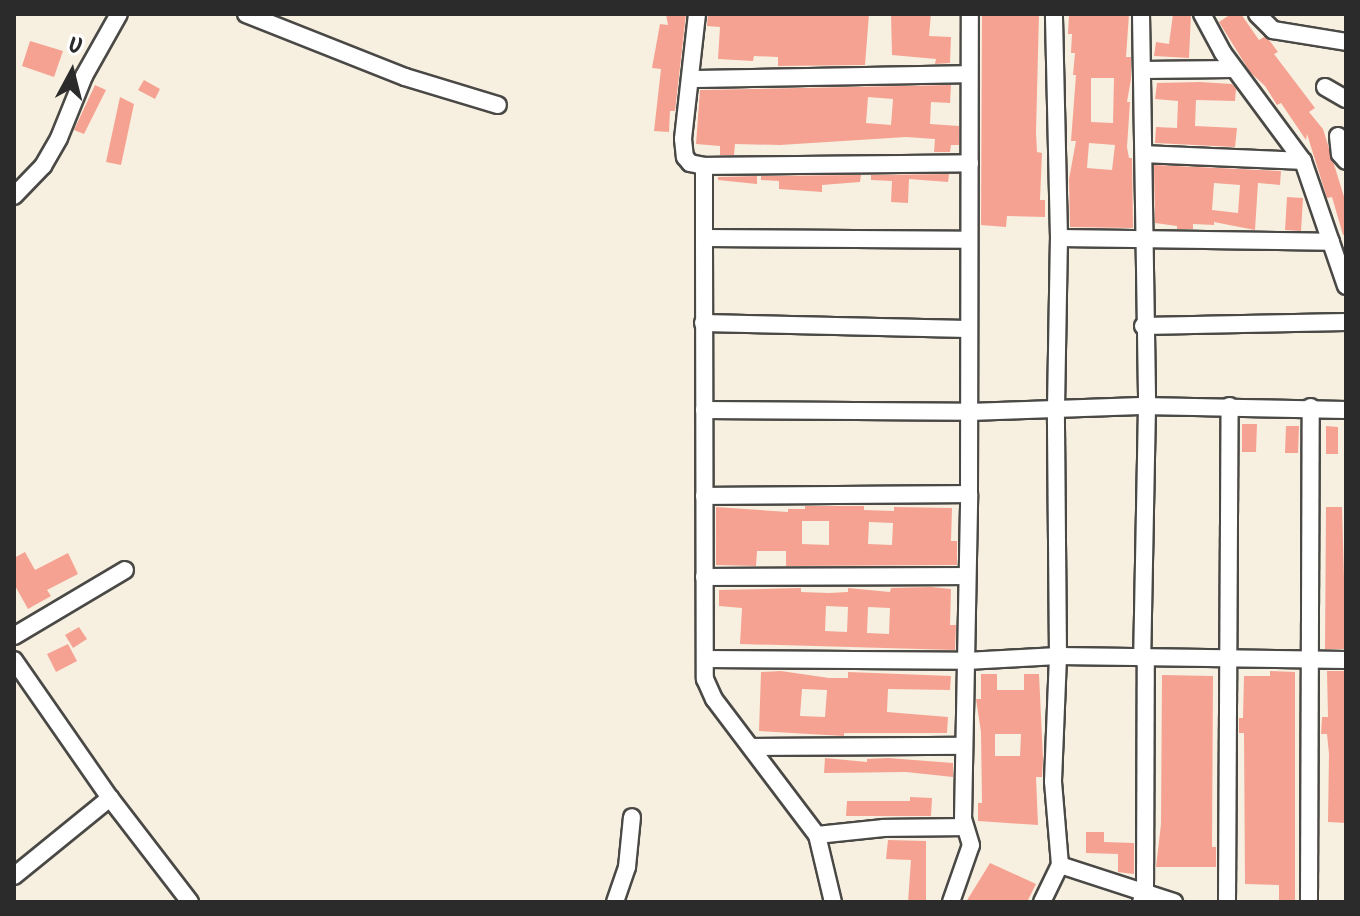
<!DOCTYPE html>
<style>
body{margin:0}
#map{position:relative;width:1360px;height:916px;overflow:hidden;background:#f7f0e0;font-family:Kalam,sans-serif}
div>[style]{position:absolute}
.building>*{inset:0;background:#f5a292}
.roads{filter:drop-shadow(2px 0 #4a4946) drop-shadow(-2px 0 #4a4946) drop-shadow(0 2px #4a4946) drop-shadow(0 -2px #4a4946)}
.minor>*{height:16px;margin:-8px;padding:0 8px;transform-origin:8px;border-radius:8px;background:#fff}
span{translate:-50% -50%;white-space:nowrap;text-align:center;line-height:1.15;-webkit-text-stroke:8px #fff;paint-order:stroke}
.frame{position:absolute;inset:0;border:16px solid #2b2b2b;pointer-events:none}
.north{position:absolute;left:32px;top:32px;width:80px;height:80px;-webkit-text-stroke:6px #fff;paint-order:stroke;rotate:7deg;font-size:22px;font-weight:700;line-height:32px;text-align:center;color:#2b2b2b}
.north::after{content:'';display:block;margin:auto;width:28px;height:36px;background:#2b2b2b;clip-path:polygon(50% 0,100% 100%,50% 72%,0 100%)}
</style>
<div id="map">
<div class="building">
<i style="clip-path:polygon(666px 14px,686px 14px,675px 111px,670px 111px,669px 132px,654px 131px,661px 69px,652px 68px,660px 24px,668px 25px)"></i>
<i style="clip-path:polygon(708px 14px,869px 14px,865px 65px,778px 66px,778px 57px,754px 56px,753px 61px,718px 59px,720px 27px,707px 26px)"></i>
<i style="clip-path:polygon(891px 14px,931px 14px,929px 36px,951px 37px,950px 63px,935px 64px,936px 59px,892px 55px)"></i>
<i style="clip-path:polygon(982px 14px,1039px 14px,1036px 132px,1037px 152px,1042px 153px,1040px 200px,1045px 200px,1045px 217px,1007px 216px,1006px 227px,981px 225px)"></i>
<i style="clip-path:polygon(evenodd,1069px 14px,1129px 14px,1126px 57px,1131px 57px,1131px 79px,1127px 102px,1130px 102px,1127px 147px,1129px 158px,1132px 158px,1133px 228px,1070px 227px,1069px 179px,1076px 141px,1071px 141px,1076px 75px,1073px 75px,1075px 53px,1071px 53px,1072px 34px,1068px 34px,1069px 14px,1091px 78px,1114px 78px,1113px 123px,1091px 122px,1091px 78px,1069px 14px,1089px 143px,1115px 145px,1112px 170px,1087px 168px,1089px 143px)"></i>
<i style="clip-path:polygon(1173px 14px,1191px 14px,1189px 58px,1154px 56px,1156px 42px,1169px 44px)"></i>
<i style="clip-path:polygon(1231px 14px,1241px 14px,1259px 40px,1264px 37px,1269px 40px,1278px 52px,1274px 54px,1315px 108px,1309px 112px,1323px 129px,1346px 203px,1346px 234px,1343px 235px,1332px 197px,1327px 198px,1307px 134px,1306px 140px,1281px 103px,1277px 105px,1265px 86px,1250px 72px,1219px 22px)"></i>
<i style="clip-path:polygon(30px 41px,63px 51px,54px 77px,22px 66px)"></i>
<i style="clip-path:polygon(144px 80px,160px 89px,155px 99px,138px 90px)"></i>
<i style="clip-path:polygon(1200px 82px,1232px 84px,1236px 89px,1235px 101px,1196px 100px,1195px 126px,1237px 128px,1235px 147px,1155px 143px,1156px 127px,1177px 128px,1178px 101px,1155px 99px,1157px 83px)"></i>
<i style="clip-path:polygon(95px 85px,106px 90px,84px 134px,74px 130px)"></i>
<i style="clip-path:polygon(evenodd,951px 85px,950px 103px,931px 102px,930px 124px,959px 126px,959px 145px,951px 145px,950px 152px,934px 152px,935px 139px,906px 137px,780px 145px,735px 144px,734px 155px,720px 155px,720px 146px,696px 144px,700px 90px,951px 85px,868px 97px,893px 99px,891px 125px,866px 123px,868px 97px)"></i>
<i style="clip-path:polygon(120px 97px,134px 104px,121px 165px,106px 162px)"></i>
<i style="clip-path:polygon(evenodd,1154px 165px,1281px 171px,1280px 185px,1258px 183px,1255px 230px,1214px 222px,1214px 225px,1193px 224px,1193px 229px,1177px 229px,1177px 226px,1155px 223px,1154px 165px,1214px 183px,1240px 185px,1238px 213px,1212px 210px,1214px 183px)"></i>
<i style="clip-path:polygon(949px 174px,948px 182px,909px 179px,908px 203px,891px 202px,892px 181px,871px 180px,871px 175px)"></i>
<i style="clip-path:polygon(861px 175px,860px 182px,822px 185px,822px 192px,779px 189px,779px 181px,761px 180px,761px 176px)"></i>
<i style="clip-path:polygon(757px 176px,757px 184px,718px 180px,718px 177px)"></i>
<i style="clip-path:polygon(1287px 197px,1303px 198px,1301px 231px,1285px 230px)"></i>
<i style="clip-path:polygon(1242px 424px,1257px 424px,1256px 452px,1242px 452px)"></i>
<i style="clip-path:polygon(1286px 426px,1299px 426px,1298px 453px,1285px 453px)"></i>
<i style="clip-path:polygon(1326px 426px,1338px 427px,1338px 454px,1326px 454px)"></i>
<i style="clip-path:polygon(evenodd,805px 506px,864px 506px,864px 510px,894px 511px,894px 507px,952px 508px,951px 541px,957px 541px,957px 565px,786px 566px,786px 551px,757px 551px,756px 566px,716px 565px,716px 507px,788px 512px,788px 509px,805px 509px,805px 506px,802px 521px,829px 521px,829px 545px,802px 544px,802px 521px,805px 506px,869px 522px,893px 523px,892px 545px,868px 544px,869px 522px)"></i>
<i style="clip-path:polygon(1326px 507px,1342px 507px,1346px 649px,1325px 649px)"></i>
<i style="clip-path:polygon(25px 552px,35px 570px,68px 553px,78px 574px,47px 590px,51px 596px,28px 609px,14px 584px,14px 558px)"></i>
<i style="clip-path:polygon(evenodd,931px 587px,951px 589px,950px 625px,956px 625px,955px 650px,740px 644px,742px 608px,719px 606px,719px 590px,801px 588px,801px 592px,829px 593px,848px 592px,848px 588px,890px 592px,891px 588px,931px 587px,826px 606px,848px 607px,847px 632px,825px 631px,826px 606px,931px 587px,868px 607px,890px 608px,889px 634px,867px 633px,868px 607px)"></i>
<i style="clip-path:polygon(79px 627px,87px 639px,73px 648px,65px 635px)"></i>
<i style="clip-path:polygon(68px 644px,77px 661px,56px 672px,47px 654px)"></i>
<i style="clip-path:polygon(evenodd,781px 671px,829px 678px,848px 678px,848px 672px,951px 676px,950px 690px,888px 689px,887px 712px,948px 717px,947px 733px,844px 733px,844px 736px,759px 731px,761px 672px,781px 671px,802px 689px,827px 690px,825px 717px,800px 716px,802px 689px)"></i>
<i style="clip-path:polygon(1270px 671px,1295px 672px,1295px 902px,1279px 902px,1279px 885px,1245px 884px,1244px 733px,1239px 733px,1239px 718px,1243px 718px,1244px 676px,1270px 676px)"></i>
<i style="clip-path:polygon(1327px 671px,1346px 671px,1346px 823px,1328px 822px,1329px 754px,1327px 734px,1321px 734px,1322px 717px,1328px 717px)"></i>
<i style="clip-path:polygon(evenodd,981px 674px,997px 674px,997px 690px,1024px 690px,1024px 674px,1039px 674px,1043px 759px,1042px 777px,1036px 777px,1038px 825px,978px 821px,978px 803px,982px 803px,981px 732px,976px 699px,981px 699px,981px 674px,995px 734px,1021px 734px,1020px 756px,995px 756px,995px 734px)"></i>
<i style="clip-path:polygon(1162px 675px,1213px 676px,1212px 847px,1216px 847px,1216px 867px,1156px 867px,1161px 824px)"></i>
<i style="clip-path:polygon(825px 758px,867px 762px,867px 759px,888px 758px,953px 763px,953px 777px,906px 772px,824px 773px)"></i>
<i style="clip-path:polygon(910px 797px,932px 798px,931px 816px,846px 816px,847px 801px,910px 801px)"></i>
<i style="clip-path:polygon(1086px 832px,1104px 832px,1104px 842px,1134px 843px,1134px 874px,1118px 872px,1118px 854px,1086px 853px)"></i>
<i style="clip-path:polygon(888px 840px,926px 841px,926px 902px,908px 902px,911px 860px,886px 859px)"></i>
<i style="clip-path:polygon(990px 863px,1036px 884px,1027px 902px,966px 902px)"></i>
</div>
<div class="roads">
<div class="minor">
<i style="left:246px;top:14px;width:171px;rotate:21.6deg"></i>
<i style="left:405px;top:77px;width:97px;rotate:16.8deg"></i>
<i style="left:697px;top:14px;width:126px;rotate:96.4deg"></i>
<i style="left:683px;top:139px;width:18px;rotate:84deg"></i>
<i style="left:685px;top:157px;width:8px;rotate:50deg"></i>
<i style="left:690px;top:163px;width:14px;rotate:12deg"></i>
<i style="left:704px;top:166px;width:266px;rotate:-0.6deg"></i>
<i style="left:1141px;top:14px;width:392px;rotate:89.1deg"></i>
<i style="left:1147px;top:406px;width:253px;rotate:91.1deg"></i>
<i style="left:1202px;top:14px;width:44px;rotate:61.7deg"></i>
<i style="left:1223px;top:53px;width:134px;rotate:53.5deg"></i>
<i style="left:1303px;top:161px;width:132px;rotate:71deg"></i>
<i style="left:1257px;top:14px;width:23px;rotate:45deg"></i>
<i style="left:1273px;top:30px;width:74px;rotate:9.3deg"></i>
<i style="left:1142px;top:70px;width:91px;rotate:-0.6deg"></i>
<i style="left:690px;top:79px;width:279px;rotate:-1deg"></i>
<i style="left:1325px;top:87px;width:24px;rotate:30deg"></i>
<i style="left:1338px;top:136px;width:18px;rotate:84deg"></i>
<i style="left:1340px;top:154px;width:9px;rotate:49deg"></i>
<i style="left:1144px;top:154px;width:159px;rotate:2.5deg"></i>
<i style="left:704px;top:166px;width:72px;rotate:90deg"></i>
<i style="left:704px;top:238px;width:264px;rotate:0.4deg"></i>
<i style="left:14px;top:196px;width:42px;rotate:-46deg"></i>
<i style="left:43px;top:166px;width:32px;rotate:-60deg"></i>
<i style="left:59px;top:138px;width:67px;rotate:-68deg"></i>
<i style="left:84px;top:76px;width:71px;rotate:-60.6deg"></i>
<i style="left:704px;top:238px;width:441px;rotate:89.9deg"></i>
<i style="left:705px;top:679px;width:22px;rotate:66deg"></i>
<i style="left:714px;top:699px;width:171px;rotate:52.9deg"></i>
<i style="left:817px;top:835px;width:69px;rotate:76.6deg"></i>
<i style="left:1059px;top:238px;width:272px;rotate:0.8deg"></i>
<i style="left:703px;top:323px;width:265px;rotate:1.3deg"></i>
<i style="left:1143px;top:326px;width:203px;rotate:-1.1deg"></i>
<i style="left:704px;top:410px;width:265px;rotate:0.4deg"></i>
<i style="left:969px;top:412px;width:172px;rotate:-2deg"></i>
<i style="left:1141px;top:406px;width:205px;rotate:1.1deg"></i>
<i style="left:704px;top:496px;width:265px;rotate:-0.4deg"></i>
<i style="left:704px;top:577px;width:263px;rotate:-0.2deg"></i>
<i style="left:14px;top:636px;width:129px;rotate:-30.7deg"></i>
<i style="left:705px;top:659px;width:261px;rotate:0.4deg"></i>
<i style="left:966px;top:661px;width:92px;rotate:-3.1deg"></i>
<i style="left:1058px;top:656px;width:288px;rotate:0.8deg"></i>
<i style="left:14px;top:660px;width:168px;rotate:55.2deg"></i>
<i style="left:110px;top:798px;width:131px;rotate:52.4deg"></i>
<i style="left:753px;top:747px;width:211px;rotate:-0.3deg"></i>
<i style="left:817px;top:835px;width:67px;rotate:-6deg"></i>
<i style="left:884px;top:828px;width:79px;rotate:-0.7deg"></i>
<i style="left:1060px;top:865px;width:120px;rotate:18deg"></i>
<i style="left:14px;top:876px;width:124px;rotate:-39.1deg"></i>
<i style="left:615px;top:902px;width:37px;rotate:-71deg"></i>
<i style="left:627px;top:867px;width:50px;rotate:-84.3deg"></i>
<i style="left:951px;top:902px;width:60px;rotate:-70.7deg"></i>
<i style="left:971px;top:845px;width:27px;rotate:-107deg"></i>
<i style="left:963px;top:819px;width:325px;rotate:-88.9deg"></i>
<i style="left:969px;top:494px;width:480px;rotate:-89.9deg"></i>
<i style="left:1042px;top:902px;width:41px;rotate:-64.1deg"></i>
<i style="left:1060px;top:865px;width:84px;rotate:-94.8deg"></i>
<i style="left:1053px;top:781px;width:125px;rotate:-87.7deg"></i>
<i style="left:1058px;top:656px;width:248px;rotate:-90.5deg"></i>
<i style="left:1056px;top:408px;width:170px;rotate:-89deg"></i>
<i style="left:1059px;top:238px;width:224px;rotate:-91.3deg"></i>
<i style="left:1141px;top:902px;width:11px;rotate:-68deg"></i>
<i style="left:1145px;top:892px;width:233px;rotate:-89.8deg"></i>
<i style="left:1227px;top:902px;width:496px;rotate:-89.7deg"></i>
<i style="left:1309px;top:902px;width:495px;rotate:-89.8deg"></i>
</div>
</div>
<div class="frame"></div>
<div class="north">U</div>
</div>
